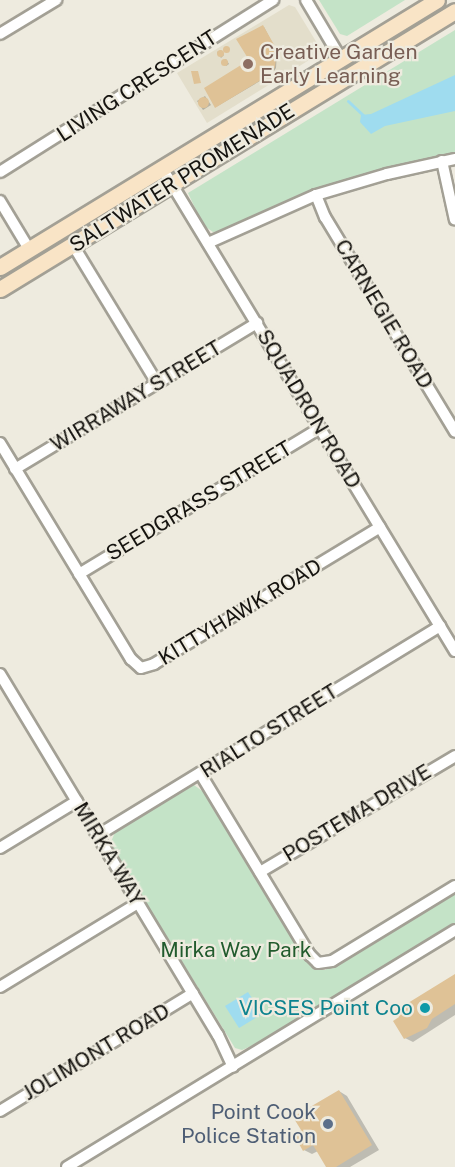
<!DOCTYPE html>
<style>
body{margin:0}
#map{position:relative;width:455px;height:1167px;overflow:hidden;background:#eeebdf;font-family:"Public Sans",sans-serif}
div>[style]{position:absolute}
.built>*{inset:0;background:#e3decb}
.green>*{inset:0;background:#c4e3c7}
.water>*{inset:0;background:#9fdcef}
.shadow>*{inset:0;background:#0003}
.stream>*{height:3px;margin:-1.5px;padding:0 1.5px;transform-origin:1.5px;border-radius:1.5px;background:#9fdcef}
.building>*{inset:0;background:#dfc296}
.round{border-radius:50%}
.roads{filter:drop-shadow(2px 0 #a3a095) drop-shadow(-2px 0 #a3a095) drop-shadow(0 2px #a3a095) drop-shadow(0 -2px #a3a095)}
.street>*{height:10px;margin:-5px;padding:0 5px;transform-origin:5px;border-radius:5px;background:#fff}
.secondary>*{height:15px;margin:-7.5px;padding:0 7.5px;transform-origin:7.5px;border-radius:7.5px;background:#f9e4c6}
.dots>*{width:16px;height:16px;translate:-50% -50%;box-sizing:border-box;border:3px solid #eeebdf;border-radius:50%}
span{translate:-50% -50%;white-space:nowrap;text-align:center;line-height:1.15;-webkit-text-stroke:4.5px #eeebdf;paint-order:stroke}
.education-label{font-size:21px;color:#785e54}
.left{translate:0 -50%;text-align:left}
.street-label{font-size:21px;color:#161410}
.park-label{font-size:21px;color:#215b2d}
.culture-label{font-size:21px;color:#0d838f}
.right{translate:-100% -50%;text-align:right}
.service-label{font-size:21px;color:#4e5e75}
</style>
<div id="map">
<div class="built">
<i style="clip-path:polygon(289px 5px,295px 7px,320px 48px,319px 54px,207px 123px,177px 73px)"></i>
</div>
<div class="green">
<i style="clip-path:polygon(319px 0,405px 0,347px 36px,340px 34px)"></i>
<i style="clip-path:polygon(455px 30px,455px 154px,339px 182px,221px 231px,213px 232px,203px 225px,188px 193px)"></i>
<i style="clip-path:polygon(194px 785px,205px 793px,313px 969px,325px 970px,455px 891px,455px 924px,265px 1040px,242px 1050px,235px 1048px,110px 844px,116px 830px)"></i>
</div>
<div class="water">
<i style="clip-path:polygon(455px 75px,455px 111px,385px 126px,371px 134px,360px 122px,361px 115px,371px 114px)"></i>
<i style="clip-path:polygon(248px 992px,262px 1014px,239px 1028px,225px 1006px)"></i>
</div>
<div class="shadow">
<i style="clip-path:polygon(264px 27px,277px 52px,276px 68px,272px 74px,216px 107px,252px 61px)"></i>
<i style="clip-path:polygon(221px 50px,224px 55px,221px 58px,217px 52px)"></i>
<i style="clip-path:polygon(226px 59px,229px 64px,226px 66px,222px 61px)"></i>
<i style="clip-path:polygon(205px 96px,211px 105px,203px 110px,197px 101px)"></i>
<i style="clip-path:polygon(455px 976px,455px 1015px,413px 1042px,405px 1038px)"></i>
<i style="clip-path:polygon(339px 1091px,347px 1096px,379px 1150px,350px 1167px,327px 1167px,318px 1151px,312px 1154px,304px 1150px,303px 1131px)"></i>
</div>
<div class="stream">
<i style="left:348px;top:101px;width:22px;rotate:43deg"></i>
</div>
<div class="building">
<i style="clip-path:polygon(263px 25px,277px 50px,275px 67px,271px 74px,215px 108px,204px 88px,249px 60px,236px 39px)"></i>
<i class="round" style="left:222.5px;top:45.5px;width:7px;height:7px"></i>
<i class="round" style="left:216.5px;top:49.5px;width:7px;height:7px"></i>
<i class="round" style="left:220.5px;top:58.5px;width:7px;height:7px"></i>
<i style="clip-path:polygon(191px 71px,198px 71px,201px 83px,194px 84px)"></i>
<i class="round" style="left:197.5px;top:96.5px;width:11px;height:11px"></i>
<i style="clip-path:polygon(455px 974px,455px 1004px,432px 1019px,427px 1028px,404px 1039px,393px 1021px,399px 1017px,395px 1011px)"></i>
<i style="clip-path:polygon(339px 1090px,372px 1145px,336px 1167px,326px 1167px,313px 1145px,303px 1151px,294px 1135px,301px 1130px,293px 1117px)"></i>
</div>
<div class="roads">
<div class="street">
<i style="left:306px;top:0;width:69px;rotate:59.3deg"></i>
<i style="left:0;top:34px;width:66px;rotate:-31.3deg"></i>
<i style="left:442px;top:161px;width:60px;rotate:77.6deg"></i>
<i style="left:162px;top:168px;width:565px;rotate:58.76deg"></i>
<i style="left:0;top:172px;width:323px;rotate:-32.2deg"></i>
<i style="left:316px;top:195px;width:24px;rotate:68deg"></i>
<i style="left:325px;top:217px;width:251px;rotate:58.8deg"></i>
<i style="left:0;top:201px;width:56px;rotate:58.9deg"></i>
<i style="left:208px;top:243px;width:118px;rotate:-24deg"></i>
<i style="left:316px;top:195px;width:74px;rotate:-16.5deg"></i>
<i style="left:387px;top:174px;width:70px;rotate:-12.4deg"></i>
<i style="left:73px;top:245px;width:162px;rotate:58.7deg"></i>
<i style="left:0;top:443px;width:253px;rotate:58.8deg"></i>
<i style="left:131px;top:659px;width:13px;rotate:42deg"></i>
<i style="left:141px;top:668px;width:14px;rotate:-17deg"></i>
<i style="left:154px;top:664px;width:264px;rotate:-31.2deg"></i>
<i style="left:15px;top:469px;width:283px;rotate:-31.1deg"></i>
<i style="left:79px;top:574px;width:282px;rotate:-31.2deg"></i>
<i style="left:0;top:674px;width:422px;rotate:58.9deg"></i>
<i style="left:218px;top:1035px;width:35px;rotate:65deg"></i>
<i style="left:200px;top:773px;width:213px;rotate:58.9deg"></i>
<i style="left:310px;top:955px;width:11px;rotate:45deg"></i>
<i style="left:318px;top:963px;width:14px;rotate:-8deg"></i>
<i style="left:332px;top:961px;width:144px;rotate:-31.4deg"></i>
<i style="left:98px;top:835px;width:401px;rotate:-31.4deg"></i>
<i style="left:0;top:848px;width:90px;rotate:-31.4deg"></i>
<i style="left:260px;top:872px;width:227px;rotate:-30.7deg"></i>
<i style="left:0;top:987px;width:162px;rotate:-31.3deg"></i>
<i style="left:0;top:1111px;width:226px;rotate:-31.4deg"></i>
<i style="left:67px;top:1167px;width:455px;rotate:-31.4deg"></i>
</div>
<div class="secondary">
<i style="left:0;top:267px;width:512px;rotate:-31.42deg"></i>
<i style="left:0;top:289px;width:533px;rotate:-31.42deg"></i>
</div>
</div>
<div class="dots">
<i style="left:248px;top:64px;background:#8d6e63"></i>
<i style="left:425px;top:1008px;background:#0f9aa8"></i>
<i style="left:328px;top:1124px;background:#5c6f8a"></i>
</div>
<div class="education-label">
<span class="left" style="left:260px;top:64px">Creative Garden<br>Early Learning</span>
</div>
<div class="street-label">
<span style="left:137px;top:86px;rotate:-33deg">LIVING CRESCENT</span>
<span style="left:182px;top:178px;rotate:-32deg">SALTWATER PROMENADE</span>
<span style="left:384px;top:314px;rotate:59deg">CARNEGIE ROAD</span>
<span style="left:136px;top:396px;rotate:-31deg">WIRRAWAY STREET</span>
<span style="left:309px;top:409px;rotate:59deg">SQUADRON ROAD</span>
<span style="left:199px;top:501px;rotate:-31deg">SEEDGRASS STREET</span>
<span style="left:240px;top:612px;rotate:-31deg">KITTYHAWK ROAD</span>
<span style="left:269px;top:731px;rotate:-32deg">RIALTO STREET</span>
<span style="left:357px;top:813px;rotate:-31deg">POSTEMA DRIVE</span>
<span style="left:109px;top:854px;rotate:59deg">MIRKA WAY</span>
<span style="left:96px;top:1052px;rotate:-31deg">JOLIMONT ROAD</span>
</div>
<div class="park-label">
<span style="left:236px;top:950px">Mirka Way Park</span>
</div>
<div class="culture-label">
<span class="right" style="left:413px;top:1008px">VICSES Point Coo</span>
</div>
<div class="service-label">
<span class="right" style="left:316px;top:1124px">Point Cook<br>Police Station</span>
</div>
</div>
